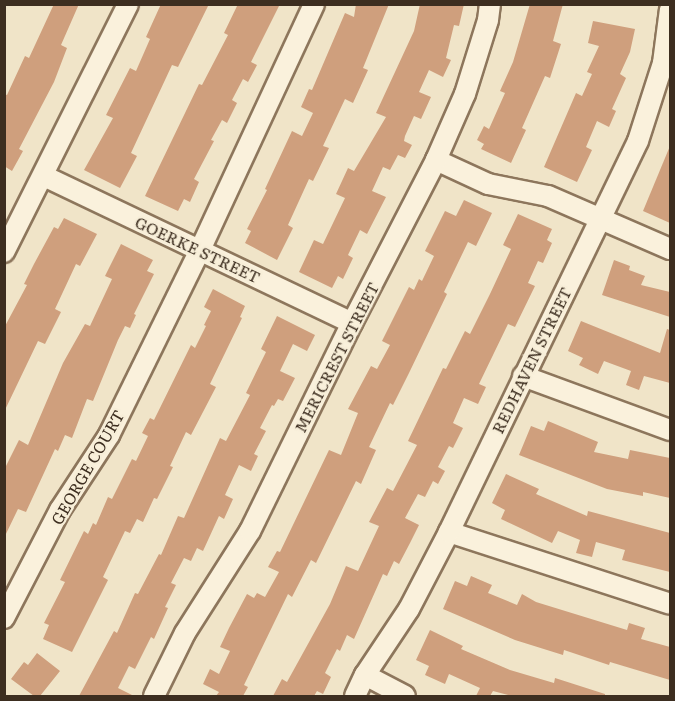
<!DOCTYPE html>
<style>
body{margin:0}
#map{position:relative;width:675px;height:701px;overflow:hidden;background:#f0e4c8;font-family:Literata,serif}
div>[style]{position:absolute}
.building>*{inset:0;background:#cf9f7d}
.roads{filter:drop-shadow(2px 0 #8d765c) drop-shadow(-2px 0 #8d765c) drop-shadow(0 2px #8d765c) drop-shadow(0 -2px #8d765c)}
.minor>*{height:20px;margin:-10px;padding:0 10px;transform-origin:10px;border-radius:10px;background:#faf1dc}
span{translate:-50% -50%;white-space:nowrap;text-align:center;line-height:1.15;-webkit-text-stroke:4.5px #f7eed8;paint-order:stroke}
.street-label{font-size:16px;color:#3d2e20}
.frame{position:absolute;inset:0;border:6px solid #3d2e20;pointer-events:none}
</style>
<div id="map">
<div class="building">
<i style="clip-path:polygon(54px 4px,79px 4px,61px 45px,67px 48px,54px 82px,19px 149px,23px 151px,12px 171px,4px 166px,4px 94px,7px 95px,25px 56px,29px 58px)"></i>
<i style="clip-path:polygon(161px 4px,209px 4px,178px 67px,172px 65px,131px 153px,137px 156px,120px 188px,84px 170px,113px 118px,106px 115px,130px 68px,136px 71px,150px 39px,146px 37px)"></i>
<i style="clip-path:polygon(238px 4px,280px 4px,251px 62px,257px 65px,248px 82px,243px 79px,232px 100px,237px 103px,227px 123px,222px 120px,211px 140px,214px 141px,194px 179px,199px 182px,190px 202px,184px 199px,178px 211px,145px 196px,199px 84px,202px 85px,228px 35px,224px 33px)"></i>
<i style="clip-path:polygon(356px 4px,389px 4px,363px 68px,368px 70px,353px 103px,345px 99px,323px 146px,329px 148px,313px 181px,309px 179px,288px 225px,293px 228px,277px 260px,245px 243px,251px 231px,247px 229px,267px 190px,265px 189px,292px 131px,302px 136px,313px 113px,301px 107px,309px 89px,312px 90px,345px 13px,354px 17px)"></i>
<i style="clip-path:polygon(420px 4px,464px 4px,459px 26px,454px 25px,446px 58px,451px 60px,443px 77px,429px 70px,419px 92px,431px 97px,421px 119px,414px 116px,405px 136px,404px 141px,412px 145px,405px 158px,398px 155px,390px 170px,383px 167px,372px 191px,386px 197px,367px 234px,360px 230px,348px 255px,353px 258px,343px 279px,338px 276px,332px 288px,299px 272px,314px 240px,323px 244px,345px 198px,336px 194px,348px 168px,354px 171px,386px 117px,376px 113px,414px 31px)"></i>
<i style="clip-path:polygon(530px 4px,563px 4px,553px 41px,561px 44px,550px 78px,545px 76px,522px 128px,526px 130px,511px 163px,481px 149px,484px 144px,477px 140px,484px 126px,489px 129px,505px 93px,500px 91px,513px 62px)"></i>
<i style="clip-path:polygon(593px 21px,635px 29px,630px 52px,620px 74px,626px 78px,612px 109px,616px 111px,609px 127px,597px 121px,586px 147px,592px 150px,577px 182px,544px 167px,576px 93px,582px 96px,592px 74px,587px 72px,599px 46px,588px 43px)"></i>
<i style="clip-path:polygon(670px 146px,670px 223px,643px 211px)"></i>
<i style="clip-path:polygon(464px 200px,492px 213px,476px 246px,468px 242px,444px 292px,447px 294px,409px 373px,393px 405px,390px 403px,369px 447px,376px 450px,361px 484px,356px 481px,316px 563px,311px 560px,292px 597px,288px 594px,244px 685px,248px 687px,243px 696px,216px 696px,219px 692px,203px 684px,210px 669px,219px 674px,230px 651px,220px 647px,229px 628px,247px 594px,254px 598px,257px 593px,265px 597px,279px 572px,268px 567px,277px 551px,280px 552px,329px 450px,341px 455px,358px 413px,348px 409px,371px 366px,377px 369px,390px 345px,382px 341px,409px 287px,414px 290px,419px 279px,422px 281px,434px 256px,425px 251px,445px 211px,456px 216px)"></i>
<i style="clip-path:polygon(518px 214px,552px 229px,547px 240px,552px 243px,543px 263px,538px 261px,528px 283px,535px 286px,515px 327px,508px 324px,479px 384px,486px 387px,478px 404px,464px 398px,453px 423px,463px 428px,453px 448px,449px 446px,438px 467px,445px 471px,438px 484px,433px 481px,425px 497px,418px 494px,405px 518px,419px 525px,410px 543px,399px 564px,394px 561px,387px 576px,383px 574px,354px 639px,347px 635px,340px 651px,337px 649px,325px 673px,331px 677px,323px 694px,317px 691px,314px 696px,273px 696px,282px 679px,287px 682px,330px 604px,346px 566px,358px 571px,379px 526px,369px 522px,387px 488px,393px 491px,417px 445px,408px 441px,443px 368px,446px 369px,465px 331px,470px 334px,490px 294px,511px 249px,503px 245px)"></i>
<i style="clip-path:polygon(64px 218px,97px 234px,80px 266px,76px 264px,55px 309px,61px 312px,45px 344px,38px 341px,4px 412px,4px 328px,27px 285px,24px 284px,34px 264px,54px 227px,58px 229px)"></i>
<i style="clip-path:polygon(121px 244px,153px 260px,147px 271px,154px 274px,134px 314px,136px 315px,130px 328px,125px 326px,118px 340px,93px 401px,87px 399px,72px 438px,65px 435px,58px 451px,55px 449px,26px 512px,18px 509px,4px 538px,4px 470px,19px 440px,28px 445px,63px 363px,85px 324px,90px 326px,112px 279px,105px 276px)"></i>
<i style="clip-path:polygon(614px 260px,630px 266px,629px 270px,645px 276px,641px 285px,670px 292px,670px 317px,602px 295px)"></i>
<i style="clip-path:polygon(213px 289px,245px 306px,240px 317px,242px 318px,210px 384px,216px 387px,191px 435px,186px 432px,170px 466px,173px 467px,157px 499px,154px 498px,143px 522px,137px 519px,130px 533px,125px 531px,103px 577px,108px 580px,72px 652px,43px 639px,49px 625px,44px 623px,65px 582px,60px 580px,84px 531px,88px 534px,93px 523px,96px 525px,108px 497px,112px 499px,132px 459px,136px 461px,148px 436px,142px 433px,150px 418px,154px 420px,191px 345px,195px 348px,206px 326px,204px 325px,211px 311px,204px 307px)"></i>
<i style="clip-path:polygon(277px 316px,315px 335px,307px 351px,293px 344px,280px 371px,295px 378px,283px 401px,278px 399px,274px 406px,272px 405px,260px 428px,266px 431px,254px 454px,258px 456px,251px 471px,239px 465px,225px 495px,233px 499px,224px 519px,219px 516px,203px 551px,197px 548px,191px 561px,184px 558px,171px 583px,176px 585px,165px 607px,168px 608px,154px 639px,151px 637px,135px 669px,129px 666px,118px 688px,134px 696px,79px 696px,114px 631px,117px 633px,135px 593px,138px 594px,159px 554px,161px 555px,178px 516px,184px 518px,220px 438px,226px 441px,250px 395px,246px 393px,266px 352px,261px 349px)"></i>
<i style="clip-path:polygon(581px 321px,660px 353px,667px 329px,670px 330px,670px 383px,644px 376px,639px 390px,626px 385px,631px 371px,604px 361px,598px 374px,579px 365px,583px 358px,568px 351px)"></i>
<i style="clip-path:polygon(548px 421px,598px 442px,594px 452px,628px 459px,630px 450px,670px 458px,670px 498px,643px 492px,643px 496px,607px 489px,519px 455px,531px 426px,544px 431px)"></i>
<i style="clip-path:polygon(506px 474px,539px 489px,536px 494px,587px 516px,588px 511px,670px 533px,670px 572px,622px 560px,625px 550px,596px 542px,592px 557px,576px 553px,580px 540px,558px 531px,552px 543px,501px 519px,505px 510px,492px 503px)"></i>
<i style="clip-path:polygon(471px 576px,492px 585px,488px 593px,517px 605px,522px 594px,536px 602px,627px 630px,629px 623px,645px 628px,641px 639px,670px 647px,670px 680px,610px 662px,609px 665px,564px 650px,563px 655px,515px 640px,443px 609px,455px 581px,467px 586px)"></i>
<i style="clip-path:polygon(430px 630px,463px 646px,461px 649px,510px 670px,554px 683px,555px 678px,605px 694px,605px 696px,512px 696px,493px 691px,490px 696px,476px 696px,480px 688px,449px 674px,445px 684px,425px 675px,429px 666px,416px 660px)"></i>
<i style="clip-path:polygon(37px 653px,60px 671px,40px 696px,34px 696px,11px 679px,24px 662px,28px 665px)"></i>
</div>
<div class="roads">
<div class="minor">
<i style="left:436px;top:160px;width:57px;rotate:24.8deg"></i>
<i style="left:488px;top:184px;width:61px;rotate:11.3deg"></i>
<i style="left:548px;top:196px;width:133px;rotate:23.5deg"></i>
<i style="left:44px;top:176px;width:341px;rotate:25.5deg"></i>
<i style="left:4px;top:252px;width:277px;rotate:-63.4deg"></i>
<i style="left:523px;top:376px;width:157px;rotate:20.2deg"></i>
<i style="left:449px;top:532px;width:232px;rotate:18deg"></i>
<i style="left:4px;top:618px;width:122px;rotate:-62.6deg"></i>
<i style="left:60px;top:510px;width:90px;rotate:-56.8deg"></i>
<i style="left:109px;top:435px;width:206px;rotate:-63.8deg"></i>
<i style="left:200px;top:250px;width:271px;rotate:-65.1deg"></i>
<i style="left:365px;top:675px;width:45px;rotate:27.7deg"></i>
<i style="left:154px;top:696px;width:70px;rotate:-63.8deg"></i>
<i style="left:185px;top:633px;width:121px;rotate:-57.5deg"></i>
<i style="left:250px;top:531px;width:232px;rotate:-63.9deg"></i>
<i style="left:352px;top:323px;width:183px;rotate:-62.7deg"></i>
<i style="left:436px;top:160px;width:72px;rotate:-66.3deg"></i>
<i style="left:465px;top:94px;width:77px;rotate:-72.7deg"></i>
<i style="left:488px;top:20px;width:16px;rotate:-83deg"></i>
<i style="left:355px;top:696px;width:23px;rotate:-65deg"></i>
<i style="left:365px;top:675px;width:79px;rotate:-56.3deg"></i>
<i style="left:409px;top:609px;width:87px;rotate:-62.5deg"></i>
<i style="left:449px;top:532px;width:434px;rotate:-64.2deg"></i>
<i style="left:638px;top:141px;width:82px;rotate:-72.2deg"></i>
<i style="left:663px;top:63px;width:54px;rotate:-82.6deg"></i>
</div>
</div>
<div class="street-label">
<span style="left:198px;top:249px;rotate:25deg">GOERKE STREET</span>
<span style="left:336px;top:357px;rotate:-63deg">MERICREST STREET</span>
<span style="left:531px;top:360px;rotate:-64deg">REDHAVEN STREET</span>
<span style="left:87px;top:467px;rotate:-60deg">GEORGE COURT</span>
</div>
<div class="frame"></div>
</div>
